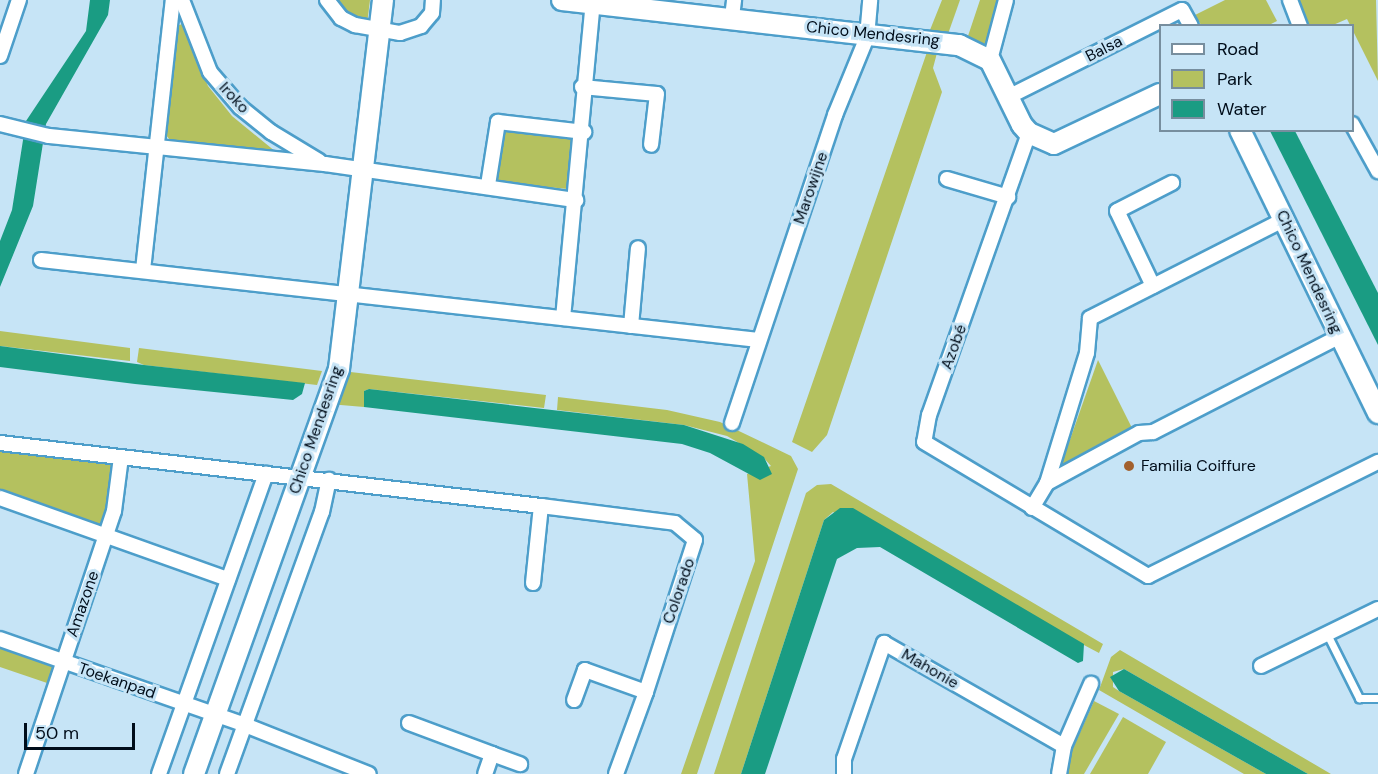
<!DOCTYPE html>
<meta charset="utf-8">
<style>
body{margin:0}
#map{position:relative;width:1378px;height:774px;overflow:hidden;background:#c6e4f6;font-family:"DM Sans",sans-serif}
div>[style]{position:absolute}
.green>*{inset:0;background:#b4c15f}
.water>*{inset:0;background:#1a9c83}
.roads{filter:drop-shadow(2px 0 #4d9eca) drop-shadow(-2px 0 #4d9eca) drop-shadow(0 2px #4d9eca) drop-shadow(0 -2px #4d9eca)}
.lane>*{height:7px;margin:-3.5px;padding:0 3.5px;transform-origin:3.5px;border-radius:3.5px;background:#fff}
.street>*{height:14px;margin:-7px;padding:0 7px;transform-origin:7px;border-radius:7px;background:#fff}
.secondary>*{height:20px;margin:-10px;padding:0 10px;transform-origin:10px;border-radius:10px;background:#fff}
.dots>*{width:16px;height:16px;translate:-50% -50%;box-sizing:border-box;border:3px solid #c6e4f6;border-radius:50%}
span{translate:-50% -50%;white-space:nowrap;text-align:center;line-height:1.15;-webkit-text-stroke:6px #c6e4f6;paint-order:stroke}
.street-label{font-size:16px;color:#000d1a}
.poi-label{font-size:16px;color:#000d1a}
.left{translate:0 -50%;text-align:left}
.legend{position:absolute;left:1159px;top:24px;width:195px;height:108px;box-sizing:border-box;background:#c6e4f6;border:2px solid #778e9e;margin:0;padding:8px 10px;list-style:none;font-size:18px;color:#000d1a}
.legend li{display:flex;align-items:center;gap:12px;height:30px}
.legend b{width:30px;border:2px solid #778e9e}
.scale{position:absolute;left:24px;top:723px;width:111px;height:27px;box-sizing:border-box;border:3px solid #000d1a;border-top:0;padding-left:8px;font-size:18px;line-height:21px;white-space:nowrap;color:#000d1a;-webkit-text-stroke:4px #c6e4f6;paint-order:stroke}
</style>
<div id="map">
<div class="green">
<i style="clip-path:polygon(334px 0,370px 0,367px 24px,343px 12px)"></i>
<i style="clip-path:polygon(942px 0,960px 0,948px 34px,930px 30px)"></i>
<i style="clip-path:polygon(980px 0,1000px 0,988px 46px,968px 36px)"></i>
<i style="clip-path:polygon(1225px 0,1266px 0,1277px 21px,1269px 25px,1201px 25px,1195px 15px)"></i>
<i style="clip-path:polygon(1295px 0,1376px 0,1378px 81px,1347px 19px,1333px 25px,1307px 25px)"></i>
<i style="clip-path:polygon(182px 24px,208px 86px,232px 116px,276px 152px,173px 144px,166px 135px,177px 26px)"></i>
<i style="clip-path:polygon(927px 52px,937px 53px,933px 68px,942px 92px,827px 435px,812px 452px,792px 442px)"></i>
<i style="clip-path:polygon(502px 131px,574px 138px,568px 189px,496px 182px)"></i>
<i style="clip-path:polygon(0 331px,130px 348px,130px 361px,0 346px)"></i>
<i style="clip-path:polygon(139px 348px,322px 371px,317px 385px,144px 365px,137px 362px)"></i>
<i style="clip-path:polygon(1098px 360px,1135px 434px,1060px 468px)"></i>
<i style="clip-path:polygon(342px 371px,546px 395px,544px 408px,369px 389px,364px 391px,364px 407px,329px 404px)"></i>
<i style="clip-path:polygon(558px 397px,667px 410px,720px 422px,791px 456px,798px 469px,697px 774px,681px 774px,755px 561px,747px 474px,771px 466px,763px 457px,727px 436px,684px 425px,557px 410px)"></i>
<i style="clip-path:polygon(0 451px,114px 463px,101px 532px,0 495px)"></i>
<i style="clip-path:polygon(831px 484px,1103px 644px,1099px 653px,833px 512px,824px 520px,741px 774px,714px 774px,806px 493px,817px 485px)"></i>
<i style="clip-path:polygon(0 644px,57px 663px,50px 684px,0 667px)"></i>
<i style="clip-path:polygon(1120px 650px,1331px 774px,1308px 774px,1124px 669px,1113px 672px,1113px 687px,1119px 691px,1266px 774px,1244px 774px,1099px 690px,1111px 657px)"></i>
<i style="clip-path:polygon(1094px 701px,1119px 714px,1084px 774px,1066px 774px,1069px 757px)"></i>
<i style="clip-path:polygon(1123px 717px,1166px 742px,1148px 774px,1090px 774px)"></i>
</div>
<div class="water">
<i style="clip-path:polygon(90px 0,110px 0,108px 15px,46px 124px,33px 206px,0 287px,0 241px,12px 210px,26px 121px,86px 31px)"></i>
<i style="clip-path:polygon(1270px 131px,1295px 131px,1378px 293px,1378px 345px)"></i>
<i style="clip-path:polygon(0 346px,144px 365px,305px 383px,302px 394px,293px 400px,135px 384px,0 367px)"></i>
<i style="clip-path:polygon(369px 389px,684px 425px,743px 444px,764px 457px,772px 474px,760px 480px,710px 453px,682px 444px,364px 407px,364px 391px)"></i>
<i style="clip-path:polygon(840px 508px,853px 508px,1084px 644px,1083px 661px,1078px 663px,880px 547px,857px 548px,837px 559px,765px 774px,741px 774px,824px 520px)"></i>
<i style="clip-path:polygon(1124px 669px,1308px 774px,1266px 774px,1119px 691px,1110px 677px)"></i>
</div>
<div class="roads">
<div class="lane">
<i style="left:1327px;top:634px;width:72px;rotate:63.4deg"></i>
<i style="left:1359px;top:698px;width:19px"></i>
</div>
<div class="street">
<i style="left:182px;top:0;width:77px;rotate:68.7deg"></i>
<i style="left:210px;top:72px;width:46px;rotate:49.4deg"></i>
<i style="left:240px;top:107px;width:40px;rotate:39deg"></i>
<i style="left:271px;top:132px;width:56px;rotate:31.1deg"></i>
<i style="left:327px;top:0;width:23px;rotate:52deg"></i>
<i style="left:341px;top:18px;width:16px;rotate:27deg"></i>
<i style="left:355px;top:25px;width:46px;rotate:10.1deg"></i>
<i style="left:400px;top:33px;width:22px;rotate:-18deg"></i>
<i style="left:421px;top:26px;width:17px;rotate:-50deg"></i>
<i style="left:432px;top:13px;width:13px;rotate:-86deg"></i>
<i style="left:1290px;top:0;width:28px;rotate:69deg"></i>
<i style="left:732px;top:17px;width:17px;rotate:-83deg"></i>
<i style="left:0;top:56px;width:59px;rotate:-71.3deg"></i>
<i style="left:990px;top:60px;width:62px;rotate:-75.1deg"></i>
<i style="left:582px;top:87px;width:75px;rotate:5.3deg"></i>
<i style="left:657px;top:94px;width:51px;rotate:96.7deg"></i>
<i style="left:1010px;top:96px;width:192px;rotate:-26.6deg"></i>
<i style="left:1182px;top:10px;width:18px;rotate:61deg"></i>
<i style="left:0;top:124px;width:50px;rotate:13.8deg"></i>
<i style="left:49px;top:136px;width:277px;rotate:5.8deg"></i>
<i style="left:325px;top:164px;width:254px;rotate:8.2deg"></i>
<i style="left:1352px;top:124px;width:54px;rotate:61deg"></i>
<i style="left:1029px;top:133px;width:299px;rotate:109.5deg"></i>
<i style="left:929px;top:415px;width:27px;rotate:100deg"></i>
<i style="left:924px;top:442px;width:261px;rotate:30.9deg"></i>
<i style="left:1148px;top:576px;width:257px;rotate:-26.4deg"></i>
<i style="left:947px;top:179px;width:64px;rotate:16.4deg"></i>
<i style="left:488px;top:185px;width:64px;rotate:-81deg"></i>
<i style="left:498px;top:122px;width:87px;rotate:6.6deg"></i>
<i style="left:41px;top:260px;width:722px;rotate:6.36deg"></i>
<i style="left:143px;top:270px;width:272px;rotate:-83.7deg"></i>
<i style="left:1153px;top:286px;width:83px;rotate:-115.6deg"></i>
<i style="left:1117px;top:211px;width:62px;rotate:-27deg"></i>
<i style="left:563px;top:318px;width:319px;rotate:-84.6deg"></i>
<i style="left:631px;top:326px;width:78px;rotate:-84.9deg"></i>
<i style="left:732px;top:423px;width:325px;rotate:-71.5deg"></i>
<i style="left:835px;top:115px;width:84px;rotate:-67.7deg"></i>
<i style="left:867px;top:37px;width:37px;rotate:-85deg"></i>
<i style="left:0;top:443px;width:545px;rotate:6.64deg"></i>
<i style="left:1047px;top:483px;width:105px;rotate:-28.5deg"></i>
<i style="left:1139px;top:433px;width:14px;rotate:-4deg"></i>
<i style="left:1153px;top:432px;width:209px;rotate:-27.1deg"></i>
<i style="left:0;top:498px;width:242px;rotate:19.6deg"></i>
<i style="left:1032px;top:508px;width:29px;rotate:-59deg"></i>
<i style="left:1047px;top:483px;width:136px;rotate:-72.9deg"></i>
<i style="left:1087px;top:353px;width:35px;rotate:-85deg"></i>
<i style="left:1090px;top:318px;width:219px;rotate:-26.9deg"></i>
<i style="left:533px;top:583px;width:77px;rotate:-84.1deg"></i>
<i style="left:541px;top:506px;width:135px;rotate:7.2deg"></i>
<i style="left:675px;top:523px;width:26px;rotate:40deg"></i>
<i style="left:695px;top:540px;width:160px;rotate:107.9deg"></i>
<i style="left:646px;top:692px;width:65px;rotate:-160.2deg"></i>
<i style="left:585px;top:670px;width:32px;rotate:110deg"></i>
<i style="left:0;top:639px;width:260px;rotate:19.3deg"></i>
<i style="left:245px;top:725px;width:133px;rotate:21.6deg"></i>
<i style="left:1261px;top:666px;width:130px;rotate:-26deg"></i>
<i style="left:409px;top:723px;width:89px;rotate:20.5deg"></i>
<i style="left:492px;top:754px;width:21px;rotate:109deg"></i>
<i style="left:1064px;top:746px;width:68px;rotate:-66.5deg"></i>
<i style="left:492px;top:754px;width:30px;rotate:20deg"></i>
<i style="left:26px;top:774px;width:277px;rotate:-71.5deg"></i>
<i style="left:114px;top:511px;width:54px;rotate:-82.6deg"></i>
<i style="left:159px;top:774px;width:319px;rotate:-70.4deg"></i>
<i style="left:227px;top:774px;width:279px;rotate:-70.1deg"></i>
<i style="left:322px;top:512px;width:33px;rotate:-78deg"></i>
<i style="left:616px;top:774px;width:87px;rotate:-69.9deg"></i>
<i style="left:844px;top:774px;width:15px;rotate:-90deg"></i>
<i style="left:844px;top:759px;width:123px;rotate:-71deg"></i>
<i style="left:884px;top:643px;width:207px;rotate:29.8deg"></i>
<i style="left:1064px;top:746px;width:28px;rotate:100deg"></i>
</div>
<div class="secondary">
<i style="left:562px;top:0;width:400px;rotate:6.5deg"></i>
<i style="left:959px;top:45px;width:34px;rotate:26deg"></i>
<i style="left:990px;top:60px;width:72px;rotate:63.8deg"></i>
<i style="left:1022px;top:125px;width:11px;rotate:49deg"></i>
<i style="left:1029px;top:133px;width:27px;rotate:24deg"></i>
<i style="left:1054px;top:144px;width:117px;rotate:-25.3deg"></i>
<i style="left:1240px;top:130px;width:315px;rotate:64deg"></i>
<i style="left:194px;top:774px;width:430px;rotate:-70.3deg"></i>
<i style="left:339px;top:369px;width:372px;rotate:-83.2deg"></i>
</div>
</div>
<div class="dots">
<i style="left:1129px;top:466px;background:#a2602d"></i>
</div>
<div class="street-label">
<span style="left:873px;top:34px;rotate:6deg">Chico Mendesring</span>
<span style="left:1104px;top:49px;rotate:-27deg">Balsa</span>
<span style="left:234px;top:98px;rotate:47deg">Iroko</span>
<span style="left:811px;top:188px;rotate:-71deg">Marowijne</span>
<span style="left:1309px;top:272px;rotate:65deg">Chico Mendesring</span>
<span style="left:954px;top:347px;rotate:-70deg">Azobé</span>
<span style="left:316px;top:430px;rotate:-71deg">Chico Mendesring</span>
<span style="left:679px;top:591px;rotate:-71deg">Colorado</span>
<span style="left:83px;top:604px;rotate:-71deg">Amazone</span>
<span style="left:930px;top:669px;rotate:30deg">Mahonie</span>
<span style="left:117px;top:681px;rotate:19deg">Toekanpad</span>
</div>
<div class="poi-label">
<span class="left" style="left:1141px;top:466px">Familia Coiffure</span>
</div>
<ul class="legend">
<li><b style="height:8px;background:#fff"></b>Road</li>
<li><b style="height:16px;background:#b4c15f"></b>Park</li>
<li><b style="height:16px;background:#1a9c83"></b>Water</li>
</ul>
<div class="scale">50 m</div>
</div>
